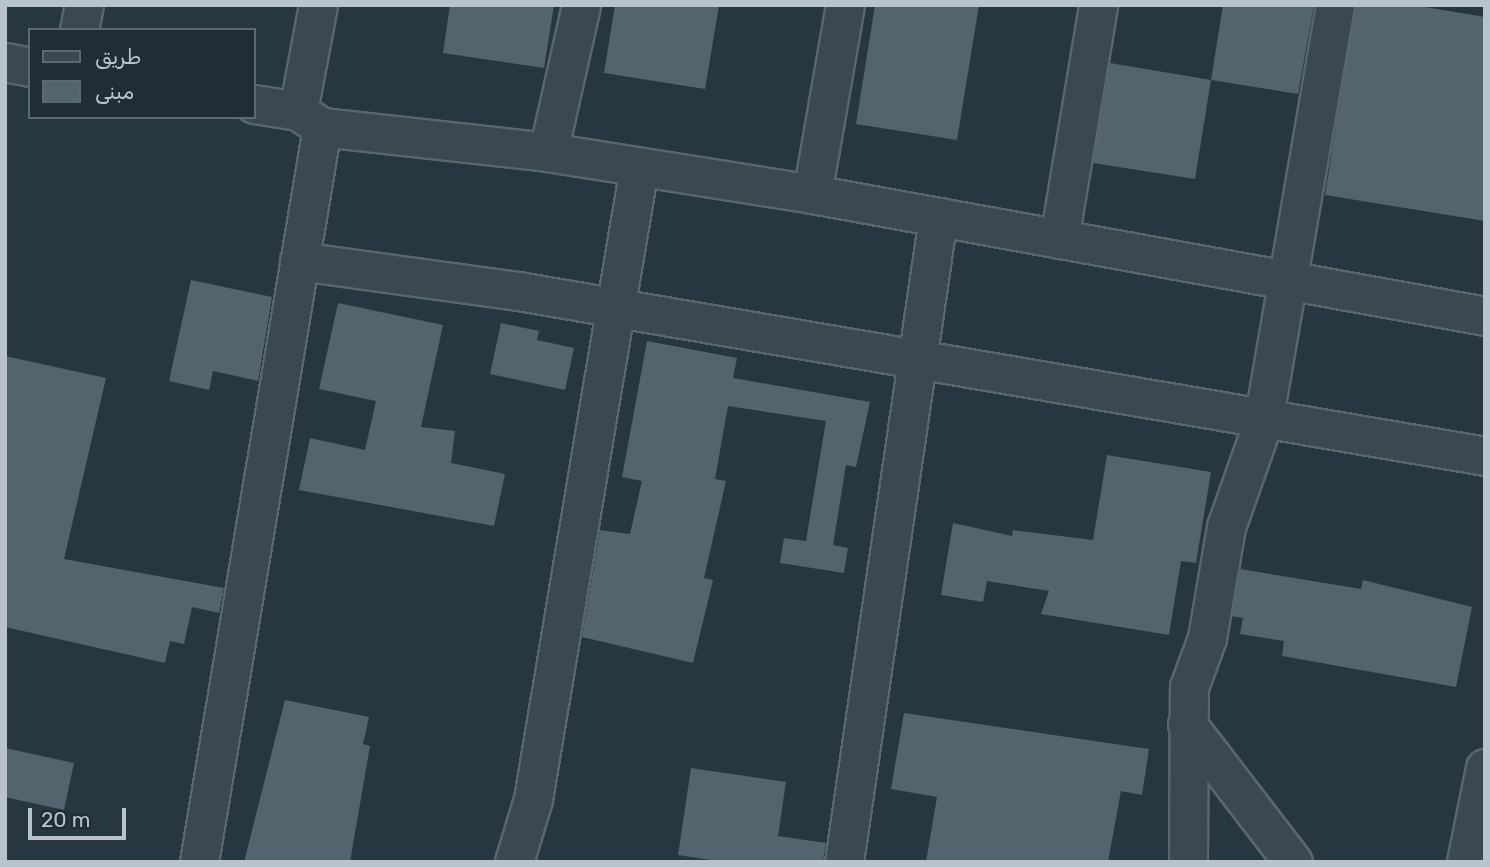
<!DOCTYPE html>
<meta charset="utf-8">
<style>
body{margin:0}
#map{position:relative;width:1490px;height:867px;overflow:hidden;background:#273741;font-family:Rubik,"Noto Sans Arabic",sans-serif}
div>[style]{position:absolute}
.building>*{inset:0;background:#52646d}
.roads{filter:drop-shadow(2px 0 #59666e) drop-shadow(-2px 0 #59666e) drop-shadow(0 2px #59666e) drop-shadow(0 -2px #59666e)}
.minor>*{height:37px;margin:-18.5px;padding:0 18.5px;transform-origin:18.5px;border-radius:18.5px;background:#3b4850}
span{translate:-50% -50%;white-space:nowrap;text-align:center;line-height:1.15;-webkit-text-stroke:7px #202d36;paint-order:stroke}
.frame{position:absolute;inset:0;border:7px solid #b8c3cb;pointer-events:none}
.legend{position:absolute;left:28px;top:28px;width:228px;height:91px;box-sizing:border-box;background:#202d36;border:2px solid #5d6972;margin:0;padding:9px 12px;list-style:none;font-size:21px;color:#b8c3cb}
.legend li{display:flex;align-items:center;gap:14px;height:35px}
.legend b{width:35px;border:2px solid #5d6972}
.scale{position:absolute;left:28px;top:808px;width:98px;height:32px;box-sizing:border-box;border:4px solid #b8c3cb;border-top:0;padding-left:9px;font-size:21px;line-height:24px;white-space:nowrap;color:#b8c3cb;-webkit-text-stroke:5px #202d36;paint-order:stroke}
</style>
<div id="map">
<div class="building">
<i style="clip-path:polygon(450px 5px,554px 5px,544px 68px,443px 53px)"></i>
<i style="clip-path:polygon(615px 5px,719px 5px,705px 89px,604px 73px)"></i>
<i style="clip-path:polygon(875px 5px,979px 5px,957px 140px,856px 124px)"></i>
<i style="clip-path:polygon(1223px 5px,1314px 5px,1298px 94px,1211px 80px)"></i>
<i style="clip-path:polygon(1355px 5px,1413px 5px,1485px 17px,1485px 221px,1325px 195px)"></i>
<i style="clip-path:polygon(1110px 63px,1211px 80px,1195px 179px,1093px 163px)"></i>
<i style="clip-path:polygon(191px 280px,272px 297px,258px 381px,213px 371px,209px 390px,169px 381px)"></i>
<i style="clip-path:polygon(338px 303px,443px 325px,421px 427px,455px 431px,451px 463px,505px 474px,494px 526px,299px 490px,310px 438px,365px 450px,376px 401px,319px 389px)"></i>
<i style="clip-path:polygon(501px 323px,539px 331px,537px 340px,574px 348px,565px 390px,490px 374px)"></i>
<i style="clip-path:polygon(647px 341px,737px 358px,733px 378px,870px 402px,856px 467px,846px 465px,833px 545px,848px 548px,844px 573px,780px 563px,784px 538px,806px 541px,826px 421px,728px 406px,715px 479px,726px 481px,704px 578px,713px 580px,693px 663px,582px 637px,600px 530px,630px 534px,642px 481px,622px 477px)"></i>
<i style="clip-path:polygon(5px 356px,106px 378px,64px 559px,224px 588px,219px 613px,192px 607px,184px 644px,170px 641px,165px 663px,5px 627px)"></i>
<i style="clip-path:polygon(1107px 455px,1211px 472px,1196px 563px,1181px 561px,1169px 635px,1041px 614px,1049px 591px,987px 581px,983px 602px,941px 595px,953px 523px,1012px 536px,1013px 530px,1093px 540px)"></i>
<i style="clip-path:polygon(1240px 569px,1361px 589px,1363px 580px,1472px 607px,1456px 687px,1282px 656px,1284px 641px,1240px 634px,1243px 618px,1232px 616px)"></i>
<i style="clip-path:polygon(285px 700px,369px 717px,363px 744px,370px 746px,350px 862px,244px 862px)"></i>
<i style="clip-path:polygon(904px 713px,1149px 749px,1142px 795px,1121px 791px,1108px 862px,926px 862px,937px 797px,891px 789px)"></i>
<i style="clip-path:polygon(5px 748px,74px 763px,64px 810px,5px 797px)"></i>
<i style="clip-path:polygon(691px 768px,786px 782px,778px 836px,826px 843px,823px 862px,724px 862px,678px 855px)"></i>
</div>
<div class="roads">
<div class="minor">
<i style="left:79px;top:30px;width:25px;rotate:-79deg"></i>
<i style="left:5px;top:62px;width:25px;rotate:11deg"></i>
<i style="left:254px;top:104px;width:45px;rotate:9deg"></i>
<i style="left:298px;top:111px;width:29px;rotate:34deg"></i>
<i style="left:322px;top:127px;width:227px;rotate:6.3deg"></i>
<i style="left:548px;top:152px;width:267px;rotate:9deg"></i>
<i style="left:812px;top:194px;width:684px;rotate:10.27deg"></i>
<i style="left:298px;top:111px;width:108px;rotate:-79.3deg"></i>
<i style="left:548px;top:152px;width:151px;rotate:-77.3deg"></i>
<i style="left:812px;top:194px;width:192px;rotate:-80.1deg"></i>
<i style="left:1059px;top:239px;width:237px;rotate:-80.5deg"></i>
<i style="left:299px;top:261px;width:221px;rotate:7.8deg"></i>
<i style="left:518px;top:291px;width:981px;rotate:9.68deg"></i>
<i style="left:1187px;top:724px;width:174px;rotate:52.5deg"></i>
<i style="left:199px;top:862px;width:745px;rotate:-80.5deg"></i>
<i style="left:514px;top:862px;width:66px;rotate:-73.2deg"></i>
<i style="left:533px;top:799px;width:641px;rotate:-80.48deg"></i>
<i style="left:844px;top:862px;width:652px;rotate:-81.71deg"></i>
<i style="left:1188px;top:862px;width:175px;rotate:-89.7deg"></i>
<i style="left:1189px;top:687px;width:52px;rotate:-69.8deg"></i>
<i style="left:1207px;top:638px;width:113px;rotate:-80.3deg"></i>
<i style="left:1226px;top:527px;width:111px;rotate:-70.6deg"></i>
<i style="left:1263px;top:422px;width:423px;rotate:-80.2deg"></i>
<i style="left:1466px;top:862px;width:96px;rotate:-78.6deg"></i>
</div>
</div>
<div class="frame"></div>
<ul class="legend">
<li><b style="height:9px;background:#3b4850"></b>طريق</li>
<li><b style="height:19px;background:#52646d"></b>مبنى</li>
</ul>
<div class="scale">20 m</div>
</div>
